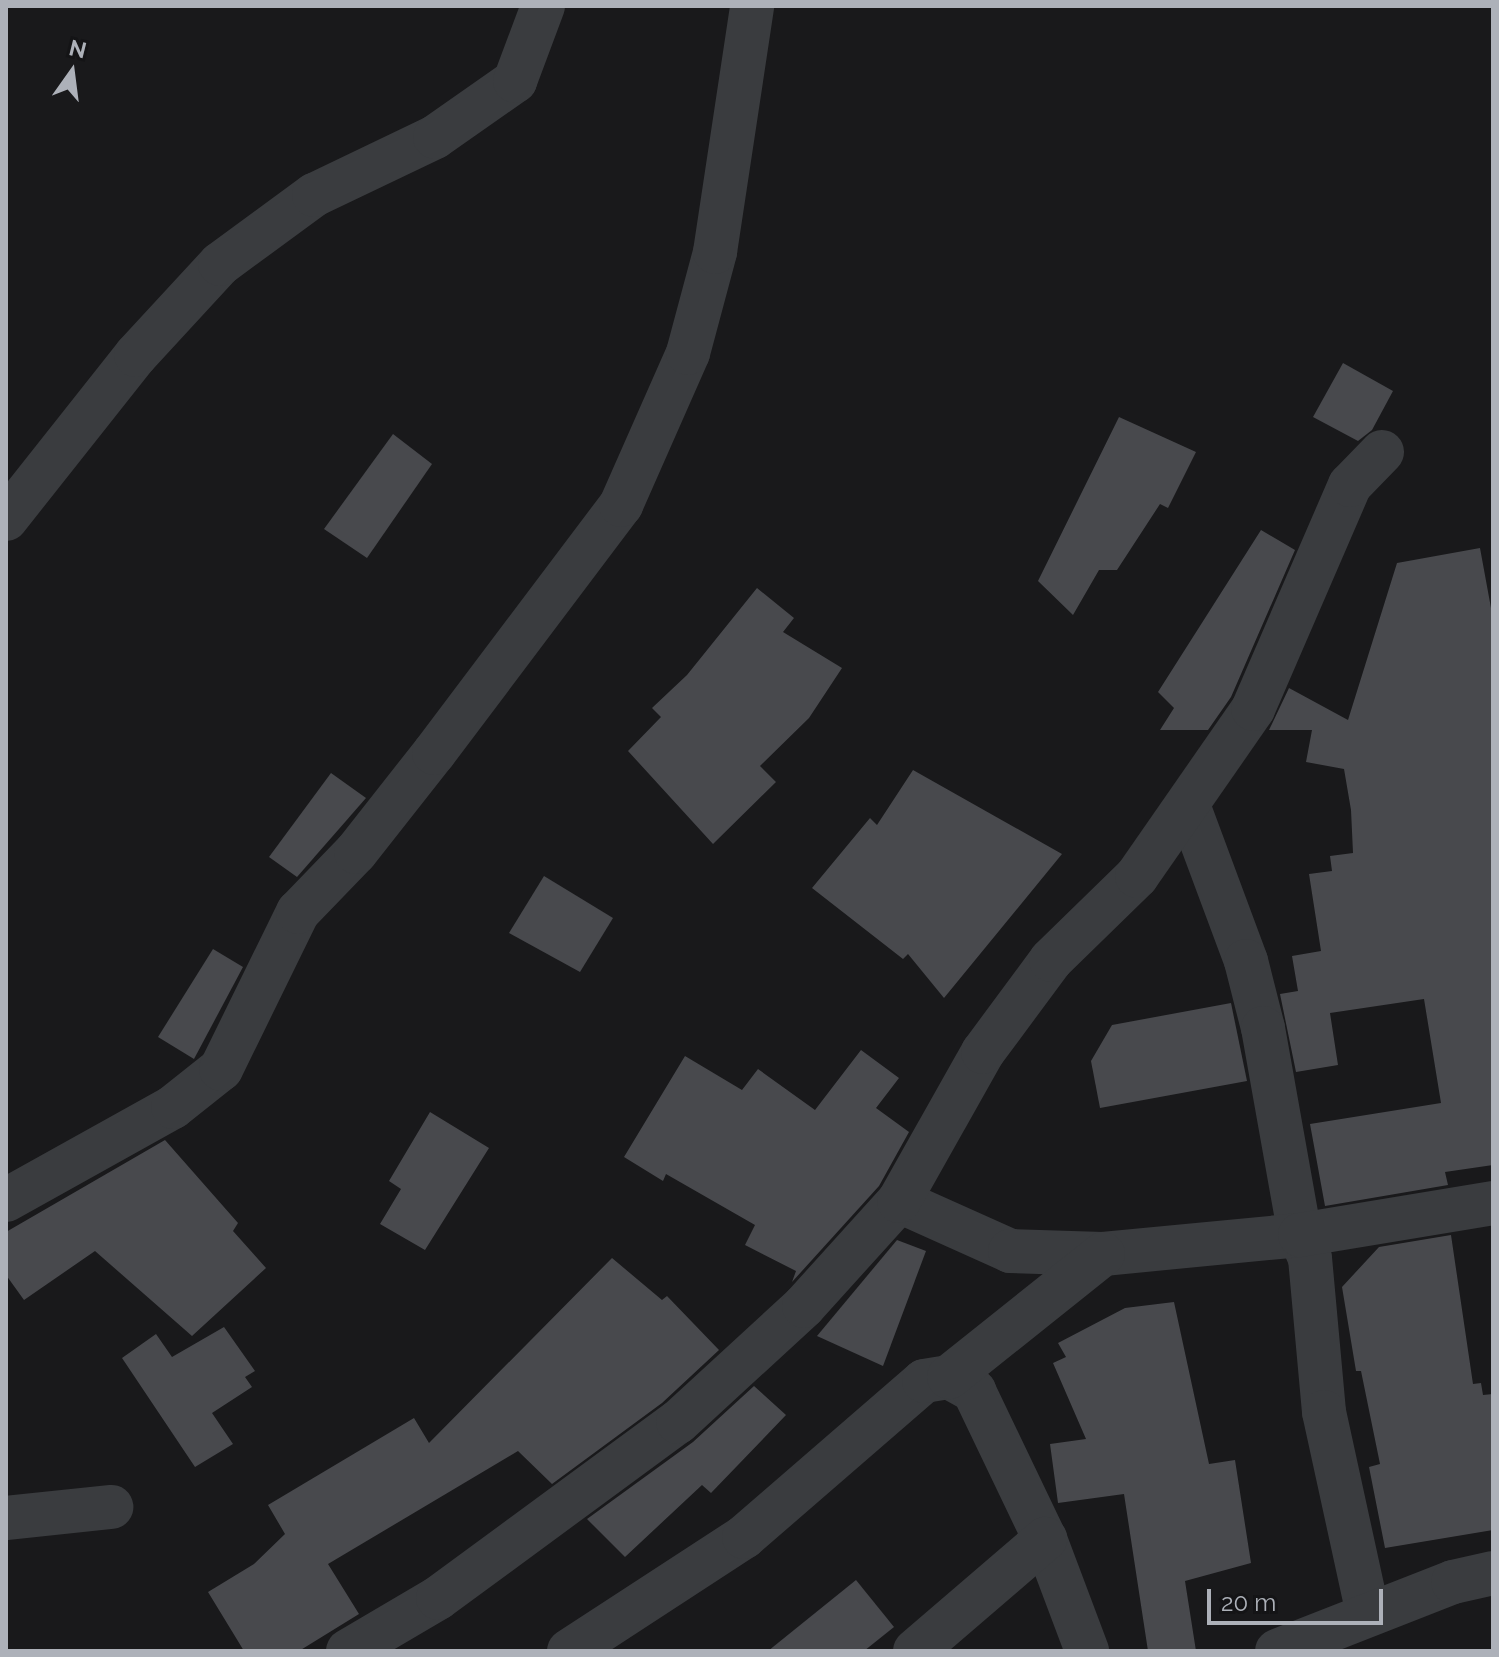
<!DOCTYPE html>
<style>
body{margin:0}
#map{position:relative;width:1499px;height:1657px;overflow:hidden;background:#19191b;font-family:Raleway,sans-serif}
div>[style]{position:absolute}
.building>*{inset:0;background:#48494d}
.minor>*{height:44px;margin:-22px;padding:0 22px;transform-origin:22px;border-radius:22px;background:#3a3c3f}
span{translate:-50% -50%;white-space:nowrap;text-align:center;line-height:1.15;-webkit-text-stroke:7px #141416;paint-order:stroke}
.frame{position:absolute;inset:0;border:8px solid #adb1b9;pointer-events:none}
.north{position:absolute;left:32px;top:32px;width:80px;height:80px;-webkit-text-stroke:6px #141416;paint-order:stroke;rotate:14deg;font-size:22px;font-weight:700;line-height:32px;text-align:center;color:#adb1b9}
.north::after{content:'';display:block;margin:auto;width:28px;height:36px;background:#adb1b9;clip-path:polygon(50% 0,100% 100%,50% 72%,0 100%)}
.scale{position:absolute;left:1207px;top:1589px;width:176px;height:36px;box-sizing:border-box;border:4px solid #adb1b9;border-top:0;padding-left:10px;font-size:24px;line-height:28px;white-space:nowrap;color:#adb1b9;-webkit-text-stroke:6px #141416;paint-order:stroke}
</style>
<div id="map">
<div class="building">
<i style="clip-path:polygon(1343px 363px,1393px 391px,1372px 430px,1358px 441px,1313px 417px)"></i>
<i style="clip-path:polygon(1119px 417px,1196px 452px,1168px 508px,1160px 504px,1117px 570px,1099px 570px,1073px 615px,1038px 581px)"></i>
<i style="clip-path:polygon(393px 434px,432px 464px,367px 558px,324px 529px)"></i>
<i style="clip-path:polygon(1261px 530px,1295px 550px,1231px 697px,1208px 730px,1160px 730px,1174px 708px,1158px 692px)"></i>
<i style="clip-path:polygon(1480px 548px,1493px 619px,1493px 1165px,1445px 1172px,1448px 1185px,1325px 1206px,1310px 1124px,1441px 1103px,1424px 999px,1330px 1013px,1338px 1065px,1296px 1072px,1280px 994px,1298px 991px,1292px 956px,1321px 951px,1309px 874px,1332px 871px,1330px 856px,1353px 853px,1351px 810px,1344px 769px,1306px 762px,1312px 730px,1269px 730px,1289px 688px,1348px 720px,1397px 563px)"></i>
<i style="clip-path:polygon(757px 588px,794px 618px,783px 632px,842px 668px,809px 718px,760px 766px,776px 782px,713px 844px,628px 751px,661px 717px,652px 708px,687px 675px)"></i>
<i style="clip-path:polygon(913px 770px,1062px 854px,944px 998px,908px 954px,903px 959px,812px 888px,870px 818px,877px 825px)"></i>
<i style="clip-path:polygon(331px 773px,366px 798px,297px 877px,269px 857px)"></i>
<i style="clip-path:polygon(544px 876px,613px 918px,580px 972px,509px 933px)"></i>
<i style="clip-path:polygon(213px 949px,243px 967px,194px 1059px,158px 1037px)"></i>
<i style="clip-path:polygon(1231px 1003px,1247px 1081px,1100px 1108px,1091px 1061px,1112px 1025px)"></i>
<i style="clip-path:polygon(861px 1050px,899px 1078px,876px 1108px,909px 1132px,879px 1186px,792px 1282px,796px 1271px,745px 1245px,755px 1225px,666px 1174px,663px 1181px,624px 1157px,685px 1056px,742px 1090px,758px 1069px,815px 1110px)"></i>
<i style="clip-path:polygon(430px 1112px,489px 1148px,425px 1250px,380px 1224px,401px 1189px,389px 1181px)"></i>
<i style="clip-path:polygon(165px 1140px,238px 1223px,233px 1231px,266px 1268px,192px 1336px,95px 1251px,24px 1300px,6px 1275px,6px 1232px)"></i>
<i style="clip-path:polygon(1451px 1235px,1473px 1384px,1481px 1383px,1483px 1395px,1493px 1394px,1493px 1530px,1385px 1548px,1369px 1467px,1380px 1464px,1361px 1371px,1356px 1371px,1342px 1287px,1379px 1247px)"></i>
<i style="clip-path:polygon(897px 1240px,926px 1251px,883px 1366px,817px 1336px)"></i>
<i style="clip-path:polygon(612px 1258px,662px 1300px,667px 1296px,719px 1350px,662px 1403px,552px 1484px,518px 1451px,328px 1564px,359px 1614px,299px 1651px,244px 1651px,208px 1592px,254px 1564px,285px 1534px,268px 1505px,414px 1418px,429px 1443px)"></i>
<i style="clip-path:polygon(1174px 1302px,1209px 1464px,1235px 1460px,1251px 1563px,1185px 1581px,1196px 1651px,1148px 1651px,1124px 1494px,1058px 1503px,1050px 1444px,1086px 1439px,1053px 1363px,1066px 1357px,1058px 1343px,1125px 1308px)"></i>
<i style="clip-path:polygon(224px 1327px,255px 1371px,245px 1377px,252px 1387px,212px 1413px,233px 1444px,195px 1467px,122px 1358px,156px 1334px,172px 1357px)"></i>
<i style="clip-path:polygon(754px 1386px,786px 1415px,711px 1493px,702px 1485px,625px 1557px,587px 1519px,693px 1442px)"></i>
<i style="clip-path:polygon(856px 1580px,894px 1627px,864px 1651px,768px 1651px)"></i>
</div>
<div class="minor">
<i style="left:6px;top:519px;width:209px;rotate:-51.6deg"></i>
<i style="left:136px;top:355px;width:124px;rotate:-47.3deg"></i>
<i style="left:220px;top:264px;width:117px;rotate:-36.3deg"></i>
<i style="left:314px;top:195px;width:134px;rotate:-25.6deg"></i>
<i style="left:435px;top:137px;width:98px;rotate:-35deg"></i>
<i style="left:515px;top:81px;width:80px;rotate:-69.5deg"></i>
<i style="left:1188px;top:805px;width:166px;rotate:69.6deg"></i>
<i style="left:1246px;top:961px;width:69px;rotate:75.8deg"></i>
<i style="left:1263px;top:1028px;width:210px;rotate:79.9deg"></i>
<i style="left:1300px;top:1235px;width:25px;rotate:67deg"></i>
<i style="left:1310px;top:1258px;width:155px;rotate:84.8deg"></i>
<i style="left:1324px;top:1412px;width:206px;rotate:77.7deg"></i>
<i style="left:6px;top:1200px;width:191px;rotate:-29.1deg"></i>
<i style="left:173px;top:1107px;width:61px;rotate:-38.4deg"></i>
<i style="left:221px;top:1069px;width:175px;rotate:-63.9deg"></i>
<i style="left:298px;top:912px;width:83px;rotate:-46deg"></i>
<i style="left:356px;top:852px;width:126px;rotate:-51.8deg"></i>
<i style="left:434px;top:753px;width:311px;rotate:-53deg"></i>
<i style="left:621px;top:505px;width:166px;rotate:-66.2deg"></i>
<i style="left:688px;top:353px;width:105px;rotate:-75deg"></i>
<i style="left:715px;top:252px;width:249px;rotate:-81.4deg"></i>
<i style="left:899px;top:1201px;width:122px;rotate:24.2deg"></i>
<i style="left:1010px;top:1251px;width:93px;rotate:1.8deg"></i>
<i style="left:1103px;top:1254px;width:198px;rotate:-5.5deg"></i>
<i style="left:1300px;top:1235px;width:196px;rotate:-9.4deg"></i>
<i style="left:949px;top:1377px;width:29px;rotate:29deg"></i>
<i style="left:974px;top:1391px;width:164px;rotate:64.4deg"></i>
<i style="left:1045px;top:1539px;width:120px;rotate:69.4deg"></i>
<i style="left:6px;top:1518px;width:106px;rotate:-6deg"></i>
<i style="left:348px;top:1651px;width:104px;rotate:-30.5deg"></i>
<i style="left:438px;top:1598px;width:298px;rotate:-36.3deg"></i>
<i style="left:678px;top:1422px;width:171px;rotate:-42.6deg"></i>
<i style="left:804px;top:1306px;width:142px;rotate:-47.9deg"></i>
<i style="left:899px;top:1201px;width:171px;rotate:-60.6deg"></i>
<i style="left:983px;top:1052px;width:114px;rotate:-53.5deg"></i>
<i style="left:1051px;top:960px;width:120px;rotate:-44.3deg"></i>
<i style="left:1137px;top:876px;width:203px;rotate:-55.2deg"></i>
<i style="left:1253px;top:709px;width:244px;rotate:-66.6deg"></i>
<i style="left:1350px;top:485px;width:46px;rotate:-45.9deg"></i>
<i style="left:569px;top:1651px;width:209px;rotate:-33.1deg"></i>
<i style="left:744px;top:1537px;width:238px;rotate:-40.9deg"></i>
<i style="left:924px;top:1381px;width:25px;rotate:-9deg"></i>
<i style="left:949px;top:1377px;width:197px;rotate:-38.6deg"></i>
<i style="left:915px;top:1651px;width:172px;rotate:-40.7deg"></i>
<i style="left:1277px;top:1651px;width:189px;rotate:-21.4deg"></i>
<i style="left:1453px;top:1582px;width:41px;rotate:-12.7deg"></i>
</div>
<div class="frame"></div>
<div class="north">N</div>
<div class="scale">20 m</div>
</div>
